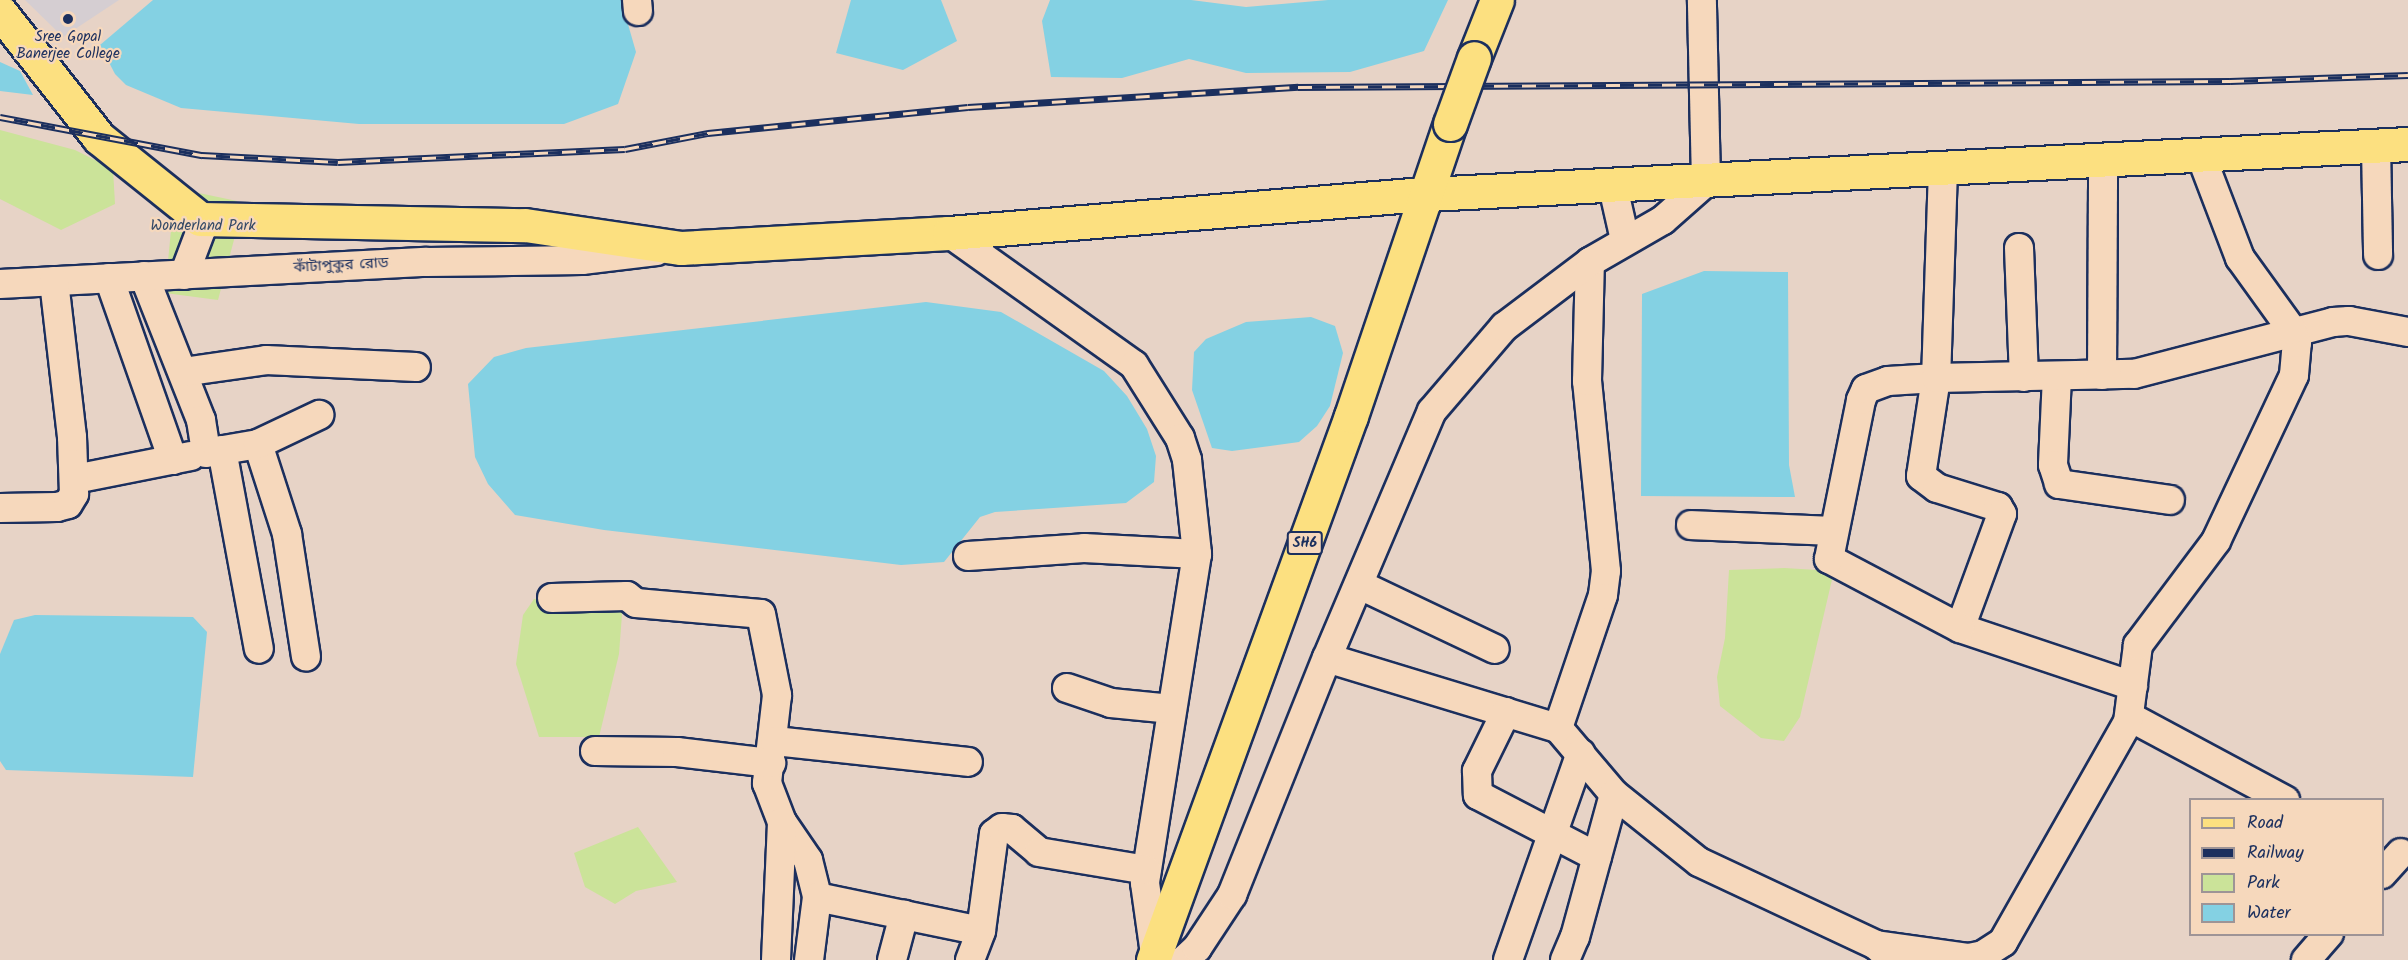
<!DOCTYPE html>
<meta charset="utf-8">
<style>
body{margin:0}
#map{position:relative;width:2408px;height:960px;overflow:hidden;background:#e7d3c6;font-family:Kalam,"Noto Sans Bengali",sans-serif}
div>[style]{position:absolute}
.built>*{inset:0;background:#d5ced2}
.green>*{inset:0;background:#cbe399}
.water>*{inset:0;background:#84d1e3}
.roads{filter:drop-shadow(2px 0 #1b2f5e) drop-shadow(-2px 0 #1b2f5e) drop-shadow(0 2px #1b2f5e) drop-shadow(0 -2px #1b2f5e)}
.minor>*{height:28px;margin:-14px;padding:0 14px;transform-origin:14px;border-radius:14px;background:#f6d8bc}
.major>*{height:33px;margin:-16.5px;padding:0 16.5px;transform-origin:16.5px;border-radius:16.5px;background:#fce080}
.rail>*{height:7px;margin-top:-3.5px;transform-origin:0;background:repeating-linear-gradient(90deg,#f6d8bc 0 14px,#1b2f5e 0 28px);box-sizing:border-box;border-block:2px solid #1b2f5e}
.bridges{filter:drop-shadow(2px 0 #1b2f5e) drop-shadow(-2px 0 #1b2f5e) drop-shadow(0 2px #1b2f5e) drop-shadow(0 -2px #1b2f5e)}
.major-bridge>*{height:33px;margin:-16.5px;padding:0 16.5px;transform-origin:16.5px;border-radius:16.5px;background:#fce080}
.dots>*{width:16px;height:16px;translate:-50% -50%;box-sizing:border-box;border:3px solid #f6d8bc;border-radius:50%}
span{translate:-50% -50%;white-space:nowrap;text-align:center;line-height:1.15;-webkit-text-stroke:4.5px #f6d8bc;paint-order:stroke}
.shield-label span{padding:2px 4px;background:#f6d8bc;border:2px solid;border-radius:4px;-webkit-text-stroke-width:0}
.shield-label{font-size:14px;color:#1b2f5e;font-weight:700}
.poi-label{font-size:15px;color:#1b2f5e}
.park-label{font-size:15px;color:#354a67}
.street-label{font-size:15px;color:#1b2f5e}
.legend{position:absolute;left:2189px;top:798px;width:195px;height:138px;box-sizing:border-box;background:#f6d8bc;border:2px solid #9e9496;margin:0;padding:8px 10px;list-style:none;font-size:18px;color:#1b2f5e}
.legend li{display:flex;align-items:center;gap:12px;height:30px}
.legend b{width:30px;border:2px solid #9e9496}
</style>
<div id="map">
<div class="built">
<i style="clip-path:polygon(25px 0,119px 0,63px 37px)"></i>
</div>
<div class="green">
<i style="clip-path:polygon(0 130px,75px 150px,113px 169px,115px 204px,61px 230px,0 199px)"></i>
<i style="clip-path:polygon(175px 188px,237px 201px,235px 236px,218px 300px,165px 293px)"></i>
<i style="clip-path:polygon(1784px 568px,1834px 571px,1800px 717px,1784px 741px,1761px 738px,1720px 706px,1717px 677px,1725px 638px,1729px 570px)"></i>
<i style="clip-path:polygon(597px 593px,623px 601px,619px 654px,599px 737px,539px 737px,516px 664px,523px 615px,534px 599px)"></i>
<i style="clip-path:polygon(638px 827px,677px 882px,636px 891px,615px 904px,585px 887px,574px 853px)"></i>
</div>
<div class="water">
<i style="clip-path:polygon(153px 0,621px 0,636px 52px,618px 104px,564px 124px,359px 124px,181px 108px,126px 85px,115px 74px,100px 45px)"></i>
<i style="clip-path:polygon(851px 0,941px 0,957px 41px,903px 70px,836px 53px)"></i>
<i style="clip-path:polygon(1050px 0,1191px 0,1246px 7px,1328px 0,1448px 0,1424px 51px,1350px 72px,1246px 73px,1189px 59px,1122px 78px,1051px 77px,1042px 21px)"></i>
<i style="clip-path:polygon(0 62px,20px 71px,33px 95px,0 91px)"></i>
<i style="clip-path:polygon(1704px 271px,1788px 272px,1789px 465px,1795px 497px,1641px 496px,1642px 294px)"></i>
<i style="clip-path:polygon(926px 302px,1001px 312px,1104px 371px,1127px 396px,1147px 429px,1156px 456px,1154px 482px,1126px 503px,995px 512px,980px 517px,944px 562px,901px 565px,604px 530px,515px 515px,488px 484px,475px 457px,468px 384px,494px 357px,526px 348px)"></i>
<i style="clip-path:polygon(1311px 317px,1335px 326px,1343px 353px,1330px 406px,1317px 426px,1299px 442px,1232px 451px,1212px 448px,1192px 390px,1194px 352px,1206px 339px,1246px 322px)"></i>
<i style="clip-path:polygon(35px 615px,193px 617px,207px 632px,193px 777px,6px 770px,0 761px,0 654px,14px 620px)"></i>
</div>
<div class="roads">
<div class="minor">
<i style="left:637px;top:0;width:11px;rotate:85deg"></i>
<i style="left:2376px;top:146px;width:109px;rotate:88.9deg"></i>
<i style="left:1943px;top:169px;width:209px;rotate:91.9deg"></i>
<i style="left:1936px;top:378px;width:99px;rotate:98.7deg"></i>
<i style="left:1921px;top:476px;width:20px;rotate:37deg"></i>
<i style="left:1937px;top:488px;width:64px;rotate:17.3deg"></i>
<i style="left:1998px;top:507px;width:8px;rotate:60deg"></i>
<i style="left:2002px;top:514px;width:121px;rotate:110.2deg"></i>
<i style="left:1613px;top:187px;width:54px;rotate:77.2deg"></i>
<i style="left:949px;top:233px;width:227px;rotate:35.5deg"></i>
<i style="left:1134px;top:365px;width:86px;rotate:57.8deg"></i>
<i style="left:1180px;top:438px;width:23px;rotate:72deg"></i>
<i style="left:1187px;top:460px;width:95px;rotate:83.9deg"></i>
<i style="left:1197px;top:554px;width:333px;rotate:99deg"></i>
<i style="left:1145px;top:883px;width:72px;rotate:82deg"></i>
<i style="left:2019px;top:248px;width:129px;rotate:87.8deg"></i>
<i style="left:184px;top:275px;width:48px;rotate:-69.3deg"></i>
<i style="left:201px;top:230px;width:11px;rotate:-95deg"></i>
<i style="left:144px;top:276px;width:155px;rotate:68.4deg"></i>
<i style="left:201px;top:420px;width:33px;rotate:81deg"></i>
<i style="left:206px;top:453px;width:53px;rotate:-9.8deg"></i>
<i style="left:258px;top:444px;width:95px;rotate:72.1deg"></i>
<i style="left:287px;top:534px;width:124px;rotate:81.2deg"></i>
<i style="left:109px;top:278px;width:193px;rotate:70.6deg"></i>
<i style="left:0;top:284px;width:427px;rotate:-3deg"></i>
<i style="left:426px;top:262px;width:156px;rotate:-0.7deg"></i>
<i style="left:582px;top:260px;width:75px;rotate:-6.9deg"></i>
<i style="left:183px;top:372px;width:84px;rotate:-8.2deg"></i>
<i style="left:266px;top:360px;width:150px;rotate:2.7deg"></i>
<i style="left:2102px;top:375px;width:214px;rotate:-89.7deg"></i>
<i style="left:2057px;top:376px;width:89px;rotate:92.6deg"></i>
<i style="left:2053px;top:465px;width:20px;rotate:72deg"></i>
<i style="left:2059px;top:484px;width:112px;rotate:8.2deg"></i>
<i style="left:258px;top:444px;width:68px;rotate:-25.4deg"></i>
<i style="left:222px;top:450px;width:202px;rotate:79.5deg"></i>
<i style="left:75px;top:479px;width:118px;rotate:-11.2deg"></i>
<i style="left:0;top:508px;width:57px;rotate:-1deg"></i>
<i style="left:57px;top:507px;width:11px;rotate:-15deg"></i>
<i style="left:68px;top:504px;width:12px;rotate:-59deg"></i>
<i style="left:74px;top:494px;width:57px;rotate:-92deg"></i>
<i style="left:72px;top:437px;width:157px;rotate:-96.6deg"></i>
<i style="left:1691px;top:525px;width:141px;rotate:2.4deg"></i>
<i style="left:968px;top:556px;width:116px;rotate:-3.9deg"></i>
<i style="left:1084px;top:548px;width:113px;rotate:3deg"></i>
<i style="left:1360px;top:585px;width:149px;rotate:25.4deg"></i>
<i style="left:552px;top:598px;width:75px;rotate:-1.5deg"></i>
<i style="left:627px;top:596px;width:11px;rotate:38deg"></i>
<i style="left:636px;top:603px;width:125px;rotate:5deg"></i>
<i style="left:761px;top:614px;width:83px;rotate:78.8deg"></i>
<i style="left:777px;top:695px;width:89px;rotate:96.5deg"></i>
<i style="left:767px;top:783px;width:42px;rotate:69deg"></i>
<i style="left:782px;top:822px;width:46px;rotate:55.6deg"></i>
<i style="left:808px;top:860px;width:38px;rotate:76deg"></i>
<i style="left:817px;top:897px;width:64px;rotate:97.2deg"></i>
<i style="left:1327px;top:658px;width:241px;rotate:16.9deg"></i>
<i style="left:1558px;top:728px;width:87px;rotate:49.7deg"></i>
<i style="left:1614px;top:794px;width:109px;rotate:38.7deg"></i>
<i style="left:1699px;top:862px;width:195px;rotate:25.1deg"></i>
<i style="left:1876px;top:945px;width:19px;rotate:43deg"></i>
<i style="left:2133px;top:686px;width:182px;rotate:-161.5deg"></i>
<i style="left:1960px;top:628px;width:148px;rotate:-152.2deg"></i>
<i style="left:1829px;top:559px;width:162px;rotate:-78.6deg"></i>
<i style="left:1861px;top:400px;width:12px;rotate:-66deg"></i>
<i style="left:1866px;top:389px;width:23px;rotate:-20deg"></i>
<i style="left:1888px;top:381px;width:48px;rotate:-3.6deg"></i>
<i style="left:1936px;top:378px;width:198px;rotate:-1.2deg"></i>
<i style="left:2134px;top:374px;width:206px;rotate:-14.6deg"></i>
<i style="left:2333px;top:322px;width:16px;rotate:-4deg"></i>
<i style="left:2349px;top:321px;width:60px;rotate:10.6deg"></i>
<i style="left:1067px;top:688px;width:46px;rotate:18.8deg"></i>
<i style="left:1111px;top:703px;width:61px;rotate:5.6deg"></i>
<i style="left:1506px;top:712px;width:66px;rotate:116.2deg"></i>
<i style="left:1477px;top:771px;width:24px;rotate:88deg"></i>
<i style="left:1478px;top:795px;width:134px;rotate:27.5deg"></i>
<i style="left:2130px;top:717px;width:176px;rotate:28.2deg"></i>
<i style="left:1558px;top:728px;width:140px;rotate:-71.3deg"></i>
<i style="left:1603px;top:595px;width:24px;rotate:-83deg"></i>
<i style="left:1606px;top:571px;width:191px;rotate:-95.7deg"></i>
<i style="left:1587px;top:381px;width:119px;rotate:-88.6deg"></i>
<i style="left:775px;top:741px;width:194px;rotate:6.2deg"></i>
<i style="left:595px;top:751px;width:82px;rotate:0.7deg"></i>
<i style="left:677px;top:752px;width:95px;rotate:6.7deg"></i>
<i style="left:2382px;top:874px;width:28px;rotate:-48deg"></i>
<i style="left:817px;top:897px;width:167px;rotate:11.7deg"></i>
<i style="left:1876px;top:945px;width:94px;rotate:8deg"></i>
<i style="left:1969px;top:958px;width:14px;rotate:-12deg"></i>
<i style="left:1983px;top:955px;width:24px;rotate:-33deg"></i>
<i style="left:2003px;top:942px;width:253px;rotate:-60.4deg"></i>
<i style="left:2128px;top:722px;width:78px;rotate:-82.6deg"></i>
<i style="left:2138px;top:645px;width:130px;rotate:-53.1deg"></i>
<i style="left:2216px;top:541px;width:183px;rotate:-64.8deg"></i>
<i style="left:2294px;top:375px;width:32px;rotate:-85deg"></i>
<i style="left:2297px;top:343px;width:14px;rotate:-111deg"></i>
<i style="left:2292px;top:330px;width:89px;rotate:-125.8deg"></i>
<i style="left:2240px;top:258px;width:109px;rotate:-110.9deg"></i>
<i style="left:776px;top:960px;width:138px;rotate:-87.5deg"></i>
<i style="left:892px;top:960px;width:47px;rotate:-75.1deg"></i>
<i style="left:970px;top:960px;width:31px;rotate:-69deg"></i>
<i style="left:981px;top:931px;width:98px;rotate:-82.4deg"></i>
<i style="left:994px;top:834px;width:10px;rotate:-37deg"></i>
<i style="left:1002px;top:828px;width:10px;rotate:6deg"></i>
<i style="left:1012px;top:829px;width:35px;rotate:40deg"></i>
<i style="left:1039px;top:852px;width:109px;rotate:9.5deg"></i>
<i style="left:1184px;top:960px;width:18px;rotate:-43deg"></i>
<i style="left:1197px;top:948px;width:64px;rotate:-56.6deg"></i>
<i style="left:1232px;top:895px;width:255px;rotate:-68.2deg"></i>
<i style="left:1327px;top:658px;width:268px;rotate:-67deg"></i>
<i style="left:1432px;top:411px;width:111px;rotate:-49.4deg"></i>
<i style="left:1504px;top:327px;width:108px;rotate:-37.1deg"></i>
<i style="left:1590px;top:262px;width:84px;rotate:-29.9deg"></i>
<i style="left:1663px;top:220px;width:57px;rotate:-41.5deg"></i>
<i style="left:1706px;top:182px;width:182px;rotate:-91.3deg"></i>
<i style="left:1508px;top:960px;width:219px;rotate:-70.6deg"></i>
<i style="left:1565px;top:960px;width:25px;rotate:-67deg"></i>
<i style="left:1575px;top:937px;width:148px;rotate:-74.7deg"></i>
<i style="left:2306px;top:960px;width:35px;rotate:-49deg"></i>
</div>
<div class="major">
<i style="left:0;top:12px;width:160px;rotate:51.8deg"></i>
<i style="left:99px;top:138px;width:129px;rotate:38.7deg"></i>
<i style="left:200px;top:219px;width:325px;rotate:1.1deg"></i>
<i style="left:525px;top:225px;width:158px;rotate:8.4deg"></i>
<i style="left:681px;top:248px;width:268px;rotate:-3.2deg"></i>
<i style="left:949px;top:233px;width:481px;rotate:-4.7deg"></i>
<i style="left:1428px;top:194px;width:981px;rotate:-2.92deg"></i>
<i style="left:1474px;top:58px;width:62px;rotate:-68.4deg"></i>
<i style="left:1153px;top:960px;width:579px;rotate:-70deg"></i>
<i style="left:1351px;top:416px;width:308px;rotate:-71.3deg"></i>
</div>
</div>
<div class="rail">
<i style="left:0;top:117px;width:206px;rotate:10.7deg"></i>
<i style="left:202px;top:155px;width:136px;rotate:2.9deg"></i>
<i style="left:338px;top:162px;width:287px;rotate:-2.6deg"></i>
<i style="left:625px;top:149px;width:85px;rotate:-10.9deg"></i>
<i style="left:708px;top:133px;width:261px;rotate:-5.7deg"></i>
<i style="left:968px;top:107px;width:331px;rotate:-3.5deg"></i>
<i style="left:1298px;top:87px;width:932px;rotate:-0.37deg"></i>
<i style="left:2230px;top:81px;width:178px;rotate:-1.9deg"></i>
</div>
<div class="bridges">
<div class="major-bridge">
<i style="left:1450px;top:124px;width:70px;rotate:-70deg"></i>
</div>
</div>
<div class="dots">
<i style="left:68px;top:19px;background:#1b2f5e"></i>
</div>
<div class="shield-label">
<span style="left:1305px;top:543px">SH6</span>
</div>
<div class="poi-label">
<span style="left:68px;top:46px">Sree Gopal<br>Banerjee College</span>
</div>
<div class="park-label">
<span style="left:203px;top:227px">Wonderland Park</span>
</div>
<div class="street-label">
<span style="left:341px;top:266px;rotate:-3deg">কাঁটাপুকুর রোড</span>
</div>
<ul class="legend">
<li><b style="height:8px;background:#fce080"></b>Road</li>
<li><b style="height:8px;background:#1b2f5e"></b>Railway</li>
<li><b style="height:16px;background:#cbe399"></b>Park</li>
<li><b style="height:16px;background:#84d1e3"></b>Water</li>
</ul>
</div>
